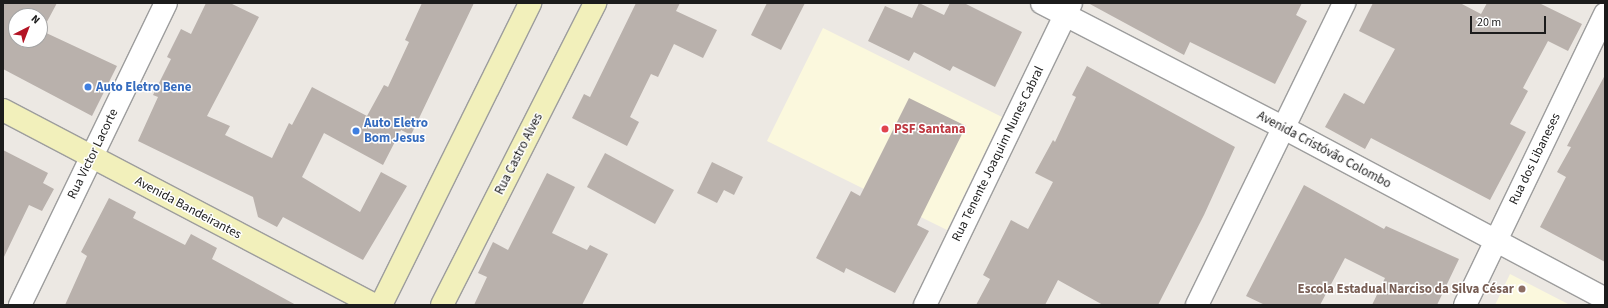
<!DOCTYPE html>
<meta charset="utf-8">
<style>
body{margin:0}
#map{position:relative;width:1608px;height:308px;overflow:hidden;background:#ece8e3;font-family:"Source Sans 3",sans-serif}
div>[style]{position:absolute}
.education>*{inset:0;background:#fbf8dd}
.building>*{inset:0;background:#b9b1ac}
.roads{filter:drop-shadow(1px 0 #9d9d9d) drop-shadow(-1px 0 #9d9d9d) drop-shadow(0 1px #9d9d9d) drop-shadow(0 -1px #9d9d9d)}
.street>*{height:22px;margin:-11px;padding:0 11px;transform-origin:11px;border-radius:11px;background:#fff}
.secondary>*{height:22px;margin:-11px;padding:0 11px;transform-origin:11px;border-radius:11px;background:#f2f0bb}
.dots>*{width:11px;height:11px;translate:-50% -50%;box-sizing:border-box;border:2px solid #fff;border-radius:50%}
span{translate:-50% -50%;white-space:nowrap;text-align:center;line-height:1.15;-webkit-text-stroke:3px #fff;paint-order:stroke}
.shop-label{font-size:13px;color:#366cbe;font-weight:700}
.left{translate:0 -50%;text-align:left}
.health-label{font-size:13px;color:#be3a42;font-weight:700}
.street-label{font-size:13px;color:#1c1c1c}
.education-label{font-size:13px;color:#785e54;font-weight:700}
.right{translate:-100% -50%;text-align:right}
.frame{position:absolute;inset:0;border:4px solid #1c1c1c;pointer-events:none}
.north{position:absolute;left:8px;top:8px;width:40px;height:40px;box-sizing:border-box;background:#fff;border:1px solid #a4a4a4;border-radius:50%;rotate:42deg;font-size:11px;font-weight:700;line-height:16px;text-align:center;color:#1c1c1c}
.north::after{content:'';display:block;margin:auto;width:14px;height:18px;background:#b41424;clip-path:polygon(50% 0,100% 100%,50% 72%,0 100%)}
.scale{position:absolute;left:1470px;top:16px;width:76px;height:18px;box-sizing:border-box;border:2px solid #1c1c1c;border-top:0;padding-left:5px;font-size:12px;line-height:14px;white-space:nowrap;color:#1c1c1c;-webkit-text-stroke:3px #fff;paint-order:stroke}
</style>
<div id="map">
<div class="education">
<i style="clip-path:polygon(823px 28px,1002px 117px,947px 230px,767px 141px)"></i>
<i style="clip-path:polygon(1510px 274px,1570px 305px,1495px 305px)"></i>
</div>
<div class="building">
<i style="clip-path:polygon(evenodd,3px 3px,57px 3px,42px 31px,117px 66px,92px 116px,3px 69px,3px 3px,16px 16px,40px 16px,40px 40px,16px 40px,16px 16px)"></i>
<i style="clip-path:polygon(206px 3px,230px 3px,259px 17px,207px 116px,230px 126px,225px 135px,272px 158px,289px 123px,292px 125px,312px 87px,367px 116px,384px 85px,388px 87px,409px 42px,405px 40px,422px 3px,474px 3px,411px 135px,401px 130px,383px 165px,324px 133px,302px 177px,360px 212px,381px 172px,407px 186px,363px 260px,283px 217px,277px 227px,258px 217px,253px 197px,138px 141px,158px 97px,153px 95px,171px 59px,167px 57px,181px 29px,191px 34px)"></i>
<i style="clip-path:polygon(636px 3px,680px 3px,676px 11px,717px 30px,703px 58px,674px 44px,658px 77px,651px 74px,630px 117px,639px 122px,627px 146px,572px 118px,584px 94px,590px 97px)"></i>
<i style="clip-path:polygon(767px 3px,805px 3px,781px 50px,751px 35px)"></i>
<i style="clip-path:polygon(919px 3px,944px 15px,950px 3px,964px 3px,1022px 32px,995px 87px,953px 66px,950px 71px,914px 52px,909px 61px,868px 41px,885px 6px,912px 18px)"></i>
<i style="clip-path:polygon(1088px 3px,1302px 3px,1296px 15px,1307px 21px,1275px 84px,1190px 42px,1184px 55px)"></i>
<i style="clip-path:polygon(1373px 3px,1460px 3px,1481px 14px,1487px 3px,1539px 3px,1582px 24px,1568px 51px,1548px 41px,1523px 88px,1528px 91px,1510px 124px,1526px 132px,1490px 200px,1371px 138px,1365px 149px,1325px 127px,1344px 93px,1364px 104px,1395px 49px,1359px 31px)"></i>
<i style="clip-path:polygon(1087px 66px,1235px 147px,1204px 215px,1158px 305px,1103px 305px,1058px 280px,1045px 305px,976px 305px,990px 279px,983px 275px,1011px 220px,1028px 229px,1053px 182px,1035px 173px,1053px 140px,1055px 142px,1076px 97px,1072px 95px)"></i>
<i style="clip-path:polygon(1605px 75px,1605px 262px,1540px 227px,1566px 177px,1557px 172px,1571px 147px,1567px 146px)"></i>
<i style="clip-path:polygon(909px 98px,966px 126px,917px 225px,929px 231px,895px 293px,846px 268px,844px 273px,816px 258px,851px 191px,860px 196px)"></i>
<i style="clip-path:polygon(3px 150px,48px 173px,43px 183px,54px 189px,42px 211px,29px 205px,3px 259px)"></i>
<i style="clip-path:polygon(605px 153px,674px 190px,655px 224px,587px 187px)"></i>
<i style="clip-path:polygon(712px 162px,743px 177px,734px 195px,724px 190px,717px 203px,697px 193px)"></i>
<i style="clip-path:polygon(547px 173px,575px 187px,552px 233px,587px 250px,590px 245px,608px 254px,582px 305px,474px 305px,487px 277px,478px 273px,493px 242px,508px 250px)"></i>
<i style="clip-path:polygon(1304px 185px,1384px 229px,1386px 226px,1459px 259px,1437px 305px,1372px 305px,1385px 278px,1345px 258px,1320px 305px,1265px 305px,1246px 296px)"></i>
<i style="clip-path:polygon(109px 198px,136px 212px,133px 218px,185px 245px,191px 234px,217px 248px,212px 259px,296px 305px,65px 305px,87px 256px,81px 252px)"></i>
</div>
<div class="roads">
<div class="street">
<i style="left:1042px;top:3px;width:272px;rotate:27.3deg"></i>
<i style="left:1284px;top:128px;width:364px;rotate:28deg"></i>
<i style="left:20px;top:305px;width:335px;rotate:-64.2deg"></i>
<i style="left:925px;top:305px;width:335px;rotate:-64.2deg"></i>
<i style="left:1197px;top:305px;width:336px;rotate:-64deg"></i>
<i style="left:1465px;top:305px;width:323px;rotate:-64.3deg"></i>
</div>
<div class="secondary">
<i style="left:3px;top:110px;width:419px;rotate:27.7deg"></i>
<i style="left:381px;top:305px;width:337px;rotate:-63.7deg"></i>
<i style="left:442px;top:305px;width:339px;rotate:-63.1deg"></i>
</div>
</div>
<div class="dots">
<i style="left:88px;top:87px;background:#3f7fe0"></i>
<i style="left:885px;top:129px;background:#e0444e"></i>
<i style="left:356px;top:131px;background:#3f7fe0"></i>
<i style="left:1522px;top:289px;background:#8d6e63"></i>
</div>
<div class="shop-label">
<span class="left" style="left:96px;top:87px">Auto Eletro Bene</span>
<span class="left" style="left:364px;top:131px">Auto Eletro<br>Bom Jesus</span>
</div>
<div class="health-label">
<span class="left" style="left:894px;top:129px">PSF Santana</span>
</div>
<div class="street-label">
<span style="left:1324px;top:150px;rotate:28deg">Avenida Cristóvão Colombo</span>
<span style="left:93px;top:154px;rotate:-64deg">Rua Victor Lacorte</span>
<span style="left:519px;top:154px;rotate:-63deg">Rua Castro Alves</span>
<span style="left:998px;top:154px;rotate:-64deg">Rua Tenente Joaquim Nunes Cabral</span>
<span style="left:1535px;top:159px;rotate:-64deg">Rua dos Libaneses</span>
<span style="left:188px;top:208px;rotate:28deg">Avenida Bandeirantes</span>
</div>
<div class="education-label">
<span class="right" style="left:1514px;top:289px">Escola Estadual Narciso da Silva César</span>
</div>
<div class="frame"></div>
<div class="north">N</div>
<div class="scale">20 m</div>
</div>
